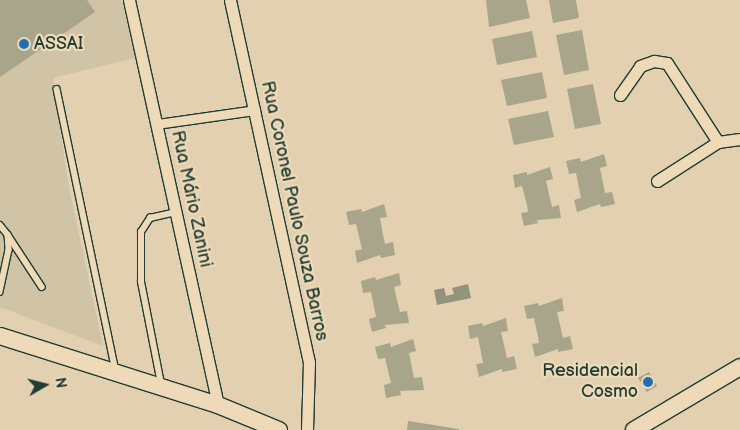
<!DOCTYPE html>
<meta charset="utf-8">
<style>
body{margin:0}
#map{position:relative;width:740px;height:430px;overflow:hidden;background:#e2d0b0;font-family:"Balsamiq Sans",sans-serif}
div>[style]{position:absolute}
.built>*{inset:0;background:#d1c3a5}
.water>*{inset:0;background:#92937d}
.building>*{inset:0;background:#a8a58b}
.roads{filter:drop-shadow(1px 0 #1f3d34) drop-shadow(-1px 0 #1f3d34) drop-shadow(0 1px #1f3d34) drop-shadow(0 -1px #1f3d34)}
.service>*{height:5.5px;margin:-2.75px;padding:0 2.75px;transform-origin:2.75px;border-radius:2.75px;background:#eed9b8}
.pedestrian>*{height:9px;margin:-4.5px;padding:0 4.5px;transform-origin:4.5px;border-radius:4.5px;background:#eed9b8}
.minor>*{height:11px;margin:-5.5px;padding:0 5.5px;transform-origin:5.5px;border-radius:5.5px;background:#eed9b8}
.secondary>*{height:16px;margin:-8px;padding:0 8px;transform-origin:8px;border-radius:8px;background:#eed9b8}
.dots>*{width:14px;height:14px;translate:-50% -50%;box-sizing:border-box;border:2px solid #eed9b8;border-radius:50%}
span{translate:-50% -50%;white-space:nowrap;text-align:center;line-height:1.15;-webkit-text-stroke:4.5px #eed9b8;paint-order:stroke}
.poi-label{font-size:18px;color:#1f3d34}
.left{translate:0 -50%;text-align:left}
.right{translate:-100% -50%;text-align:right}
.street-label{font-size:18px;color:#1f3d34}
.north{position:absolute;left:20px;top:360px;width:50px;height:50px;-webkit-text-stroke:4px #eed9b8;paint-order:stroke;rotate:82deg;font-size:14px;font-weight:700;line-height:20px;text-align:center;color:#1f3d34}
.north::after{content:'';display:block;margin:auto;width:18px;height:22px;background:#1f3d34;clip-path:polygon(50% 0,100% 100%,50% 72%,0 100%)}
</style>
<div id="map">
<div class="built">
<i style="clip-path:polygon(0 0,122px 0,135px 58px,53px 78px,68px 182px,103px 346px,0 307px)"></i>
</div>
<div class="water">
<i style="clip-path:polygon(468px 284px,471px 298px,437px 305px,434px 290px,444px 288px,446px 296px,454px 294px,452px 288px)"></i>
</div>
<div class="building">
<i style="clip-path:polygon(0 0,87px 0,95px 12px,0 77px)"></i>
<i style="clip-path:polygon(486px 0,526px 0,530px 18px,489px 27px)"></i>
<i style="clip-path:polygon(549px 0,576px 0,579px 18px,553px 23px)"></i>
<i style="clip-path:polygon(582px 30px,589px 70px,564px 75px,556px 35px)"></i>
<i style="clip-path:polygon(532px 31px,537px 57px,497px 65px,492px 39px)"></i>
<i style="clip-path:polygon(542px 72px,547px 98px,507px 106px,501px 80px)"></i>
<i style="clip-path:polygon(593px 84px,601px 124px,575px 129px,567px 89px)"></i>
<i style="clip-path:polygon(548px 111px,554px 137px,514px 145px,508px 119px)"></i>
<i style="clip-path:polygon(604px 154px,607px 166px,600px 168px,605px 193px,612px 192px,615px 204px,601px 207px,600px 204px,577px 212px,574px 200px,581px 198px,576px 173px,569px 174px,566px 161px,580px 158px,581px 162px)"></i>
<i style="clip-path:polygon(550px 167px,553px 179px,546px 181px,552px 207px,559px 205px,561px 218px,537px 220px,538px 223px,524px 226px,521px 213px,528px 212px,527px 205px,522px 186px,515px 188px,513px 175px,527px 172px,527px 175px)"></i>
<i style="clip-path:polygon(384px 204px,387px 217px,380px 218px,383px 235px,385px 244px,393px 242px,395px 255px,381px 258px,380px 255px,357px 263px,355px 251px,362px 249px,356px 224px,349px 225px,346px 212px,361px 209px,362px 212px)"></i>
<i style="clip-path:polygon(399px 273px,401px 285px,394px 287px,400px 312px,407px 311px,409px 323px,385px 325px,386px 328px,372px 332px,369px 319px,376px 317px,371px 292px,363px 293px,361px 281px,375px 277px,376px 280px)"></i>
<i style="clip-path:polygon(562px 298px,564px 311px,557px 312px,563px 338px,570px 336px,573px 349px,558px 352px,558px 349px,535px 357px,532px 344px,539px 343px,538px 337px,534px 318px,527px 319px,524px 306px,538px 303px,539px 306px)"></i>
<i style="clip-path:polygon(506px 318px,508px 331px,501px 332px,507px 358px,514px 356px,517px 369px,502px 372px,502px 369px,479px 377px,476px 364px,483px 363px,478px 337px,470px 339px,468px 326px,482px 323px,483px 326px)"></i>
<i style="clip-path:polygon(413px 339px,416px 351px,409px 353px,414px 378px,422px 377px,424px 390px,400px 391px,401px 395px,386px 398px,384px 385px,391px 383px,385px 358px,378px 359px,375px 347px,390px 343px,391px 347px)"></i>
<i style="clip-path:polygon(649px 372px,657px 386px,647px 392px,638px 378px)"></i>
<i style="clip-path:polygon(408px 421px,459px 429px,459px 430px,407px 430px)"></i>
</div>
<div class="roads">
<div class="service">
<i style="left:57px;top:89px;width:288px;rotate:78.2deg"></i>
<i style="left:0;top:225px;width:13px;rotate:51deg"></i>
<i style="left:8px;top:235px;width:15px;rotate:86deg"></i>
<i style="left:9px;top:250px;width:43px;rotate:102.1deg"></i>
<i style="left:8px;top:235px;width:62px;rotate:56.8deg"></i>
<i style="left:161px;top:384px;width:104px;rotate:-101.1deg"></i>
<i style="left:141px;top:282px;width:50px;rotate:-90deg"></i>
<i style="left:141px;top:232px;width:17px;rotate:-57deg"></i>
<i style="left:150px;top:218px;width:27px;rotate:-13deg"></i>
</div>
<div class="pedestrian">
<i style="left:157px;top:124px;width:99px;rotate:-8.1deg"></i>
</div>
<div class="minor">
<i style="left:129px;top:0;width:415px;rotate:77.6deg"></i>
<i style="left:230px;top:0;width:371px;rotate:77.7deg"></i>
<i style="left:309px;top:362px;width:68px;rotate:91.7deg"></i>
<i style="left:620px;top:95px;width:35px;rotate:-55deg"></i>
<i style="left:640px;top:66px;width:15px;rotate:-20deg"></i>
<i style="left:654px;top:61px;width:13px;rotate:9deg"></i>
<i style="left:667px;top:63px;width:94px;rotate:57.2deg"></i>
<i style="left:657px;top:181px;width:72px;rotate:-32.6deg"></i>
<i style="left:718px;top:142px;width:22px;rotate:-8deg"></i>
</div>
<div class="secondary">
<i style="left:0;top:336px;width:229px;rotate:17.6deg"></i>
<i style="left:218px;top:405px;width:66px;rotate:22.3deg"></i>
<i style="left:634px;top:430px;width:123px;rotate:-30.7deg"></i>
</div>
</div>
<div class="dots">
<i style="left:24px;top:44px;background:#1f6fb2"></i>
<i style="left:648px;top:382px;background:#1f6fb2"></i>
</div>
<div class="poi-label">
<span class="left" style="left:34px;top:44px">ASSAI</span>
<span class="right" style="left:638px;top:382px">Residencial<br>Cosmo</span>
</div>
<div class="street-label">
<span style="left:191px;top:199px;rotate:78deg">Rua Mário Zanini</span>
<span style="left:294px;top:211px;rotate:78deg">Rua Coronel Paulo Souza Barros</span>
</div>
<div class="north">N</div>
</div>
